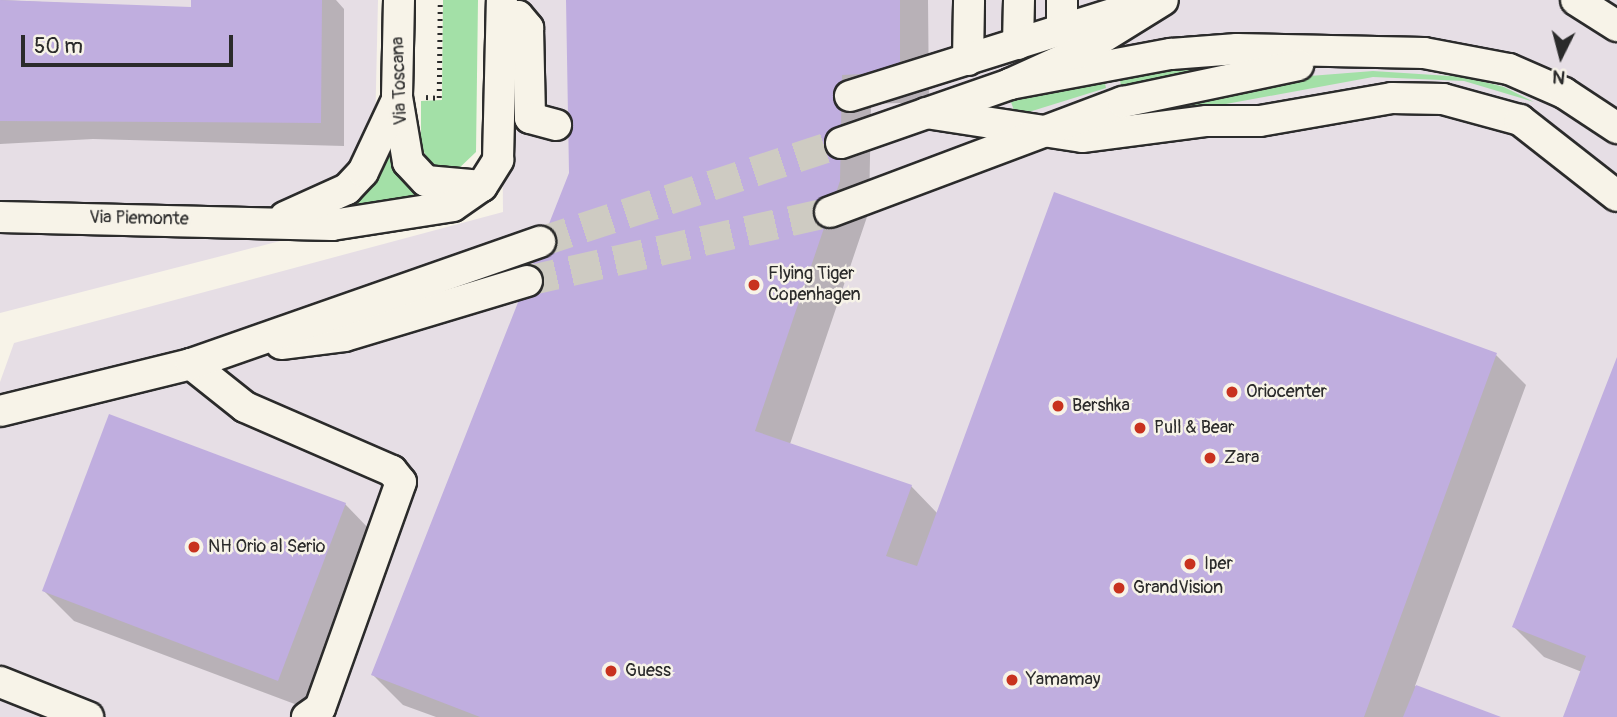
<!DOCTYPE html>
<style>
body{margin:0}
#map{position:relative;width:1617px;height:717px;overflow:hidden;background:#f7f3e8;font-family:Pangolin,sans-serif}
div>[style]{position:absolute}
.built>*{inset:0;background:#e6dee5}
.green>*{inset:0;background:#a3e0a7}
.shadow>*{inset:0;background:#0003}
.building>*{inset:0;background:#c0aedf}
.minor-tunnel>*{height:30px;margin-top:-15px;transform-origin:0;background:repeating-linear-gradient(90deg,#cecbc2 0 30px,transparent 0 45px)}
.path>*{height:4.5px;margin-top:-2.25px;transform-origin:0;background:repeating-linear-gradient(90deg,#2b2b2b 0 2px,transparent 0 7px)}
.roads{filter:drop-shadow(2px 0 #2b2b2b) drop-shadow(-2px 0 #2b2b2b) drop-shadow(0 2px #2b2b2b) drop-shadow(0 -2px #2b2b2b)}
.minor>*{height:30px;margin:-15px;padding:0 15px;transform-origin:15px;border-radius:15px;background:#f7f3e8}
.dots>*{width:19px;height:19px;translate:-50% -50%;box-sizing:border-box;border:4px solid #f7f3e8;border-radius:50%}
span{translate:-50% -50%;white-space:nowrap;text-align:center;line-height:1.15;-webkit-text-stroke:5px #f7f3e8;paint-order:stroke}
.street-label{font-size:18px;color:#2b2b2b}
.poi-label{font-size:18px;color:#2b2b2b}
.left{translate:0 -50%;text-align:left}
.north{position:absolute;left:1526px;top:21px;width:70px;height:70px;-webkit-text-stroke:5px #f7f3e8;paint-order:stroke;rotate:186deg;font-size:19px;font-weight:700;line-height:28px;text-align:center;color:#2b2b2b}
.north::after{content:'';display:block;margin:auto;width:24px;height:32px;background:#2b2b2b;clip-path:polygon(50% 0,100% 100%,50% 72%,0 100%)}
.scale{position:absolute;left:21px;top:35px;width:212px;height:32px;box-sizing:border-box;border:4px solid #2b2b2b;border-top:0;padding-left:9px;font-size:21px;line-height:24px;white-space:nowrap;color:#2b2b2b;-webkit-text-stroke:5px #f7f3e8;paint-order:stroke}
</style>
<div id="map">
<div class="built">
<i style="clip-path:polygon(0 0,378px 0,373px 217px,0 313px)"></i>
<i style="clip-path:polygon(501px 0,1617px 0,1617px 717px,0 717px,0 382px,14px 343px,503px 212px)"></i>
</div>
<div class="green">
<i style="clip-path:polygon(443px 0,478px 0,476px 152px,455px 172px,434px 169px,421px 147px,421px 101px,442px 100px)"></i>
<i style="clip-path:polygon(1225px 62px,1122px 89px,1118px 73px)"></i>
<i style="clip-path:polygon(1373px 71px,1465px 77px,1504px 87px,1534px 102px,1464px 81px,1373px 77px,1101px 127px,1103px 121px,1297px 77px)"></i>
<i style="clip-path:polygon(1103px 75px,1106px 88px,1016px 116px,1011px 102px)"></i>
<i style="clip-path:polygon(392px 152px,438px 199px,336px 210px,367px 189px)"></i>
</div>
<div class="shadow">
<i style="clip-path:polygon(0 0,191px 9px,193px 0,336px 0,344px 9px,344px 146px,93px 139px,0 144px)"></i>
<i style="clip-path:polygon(568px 0,928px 0,929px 102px,871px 104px,869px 211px,790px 444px,911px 486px,938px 514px,1496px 355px,1526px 385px,1415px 686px,1497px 717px,436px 717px,403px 705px,373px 675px,571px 174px)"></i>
<i style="clip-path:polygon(1617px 361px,1617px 717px,1564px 717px,1582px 672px,1544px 657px,1514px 627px)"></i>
<i style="clip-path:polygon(345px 504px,374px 534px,308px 709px,74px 621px,44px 591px)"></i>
</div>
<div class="building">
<i style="clip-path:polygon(0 0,191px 7px,191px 0,322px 0,321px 123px,0 121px)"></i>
<i style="clip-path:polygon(566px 0,900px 0,900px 72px,842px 75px,840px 181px,755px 431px,912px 485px,886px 556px,917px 566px,1054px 192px,1497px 353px,1364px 717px,480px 717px,371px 675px,569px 173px)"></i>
<i style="clip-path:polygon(1617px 357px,1617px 717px,1563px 717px,1586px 656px,1512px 627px)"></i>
<i style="clip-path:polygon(109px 414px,346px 503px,278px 681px,42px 591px)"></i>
<i style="clip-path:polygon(1416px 685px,1501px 717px,1403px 717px)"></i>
</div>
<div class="minor-tunnel">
<i style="left:540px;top:242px;width:317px;rotate:-18.2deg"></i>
<i style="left:527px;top:281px;width:311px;rotate:-12.8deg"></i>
</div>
<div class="path">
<i style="left:426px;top:97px;width:13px;rotate:4deg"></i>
<i style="left:439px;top:98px;width:98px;rotate:-89.4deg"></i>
</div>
<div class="roads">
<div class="minor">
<i style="left:399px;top:0;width:97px;rotate:91.2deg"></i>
<i style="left:397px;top:97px;width:66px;rotate:80.4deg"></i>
<i style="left:408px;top:162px;width:26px;rotate:47deg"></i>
<i style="left:426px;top:181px;width:56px;rotate:5.1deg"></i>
<i style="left:1576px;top:0;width:49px;rotate:32.4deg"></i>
<i style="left:502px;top:15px;width:16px;rotate:4deg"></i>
<i style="left:518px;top:16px;width:16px;rotate:50deg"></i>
<i style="left:528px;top:28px;width:90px;rotate:88.7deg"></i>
<i style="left:530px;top:118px;width:27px;rotate:15deg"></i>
<i style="left:1062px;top:28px;width:28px;rotate:-90deg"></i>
<i style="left:1018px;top:44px;width:44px;rotate:-88.7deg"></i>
<i style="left:968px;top:60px;width:60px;rotate:-89deg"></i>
<i style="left:1010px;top:84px;width:164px;rotate:-10.6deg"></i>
<i style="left:1171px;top:54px;width:66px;rotate:-4.3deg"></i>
<i style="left:1237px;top:49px;width:187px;rotate:1.2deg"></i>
<i style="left:1424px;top:53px;width:86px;rotate:10.7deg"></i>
<i style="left:1509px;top:69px;width:60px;rotate:23.6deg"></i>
<i style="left:1564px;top:93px;width:64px;rotate:33.4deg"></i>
<i style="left:850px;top:96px;width:307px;rotate:-17.4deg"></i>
<i style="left:926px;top:113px;width:158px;rotate:8.7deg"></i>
<i style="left:1082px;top:137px;width:126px;rotate:-7.3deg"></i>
<i style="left:1207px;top:121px;width:53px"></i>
<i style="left:1260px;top:121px;width:134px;rotate:-9.9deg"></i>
<i style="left:1392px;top:98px;width:51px;rotate:1.1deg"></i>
<i style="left:1443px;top:99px;width:80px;rotate:15.3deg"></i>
<i style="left:1520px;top:120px;width:123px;rotate:38.1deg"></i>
<i style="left:841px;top:143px;width:179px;rotate:-19.2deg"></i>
<i style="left:1010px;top:84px;width:72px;rotate:-24.4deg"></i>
<i style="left:1076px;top:54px;width:102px;rotate:-31.8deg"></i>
<i style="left:830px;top:212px;width:313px;rotate:-20.6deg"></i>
<i style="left:1123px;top:102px;width:179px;rotate:-11.9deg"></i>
<i style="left:0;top:217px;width:332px;rotate:1.4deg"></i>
<i style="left:332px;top:225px;width:122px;rotate:-8.9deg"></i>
<i style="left:453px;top:206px;width:35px;rotate:-35deg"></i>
<i style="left:482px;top:186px;width:31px;rotate:-58deg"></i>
<i style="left:498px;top:160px;width:160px;rotate:-88.6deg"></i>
<i style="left:285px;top:217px;width:68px;rotate:-24.3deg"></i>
<i style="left:347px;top:189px;width:23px;rotate:-47deg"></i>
<i style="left:363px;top:172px;width:75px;rotate:-64.8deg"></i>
<i style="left:281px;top:344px;width:64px;rotate:-7.1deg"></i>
<i style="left:345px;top:336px;width:190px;rotate:-16.8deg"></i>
<i style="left:191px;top:364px;width:69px;rotate:38.5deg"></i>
<i style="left:245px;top:407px;width:160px;rotate:23.5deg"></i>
<i style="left:392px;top:471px;width:14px;rotate:51deg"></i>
<i style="left:401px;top:482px;width:240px;rotate:109.7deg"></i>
<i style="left:320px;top:708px;width:16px;rotate:145deg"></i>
<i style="left:0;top:411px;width:197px;rotate:-13.8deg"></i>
<i style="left:191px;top:364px;width:370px;rotate:-19.3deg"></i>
<i style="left:0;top:682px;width:95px;rotate:21.7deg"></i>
</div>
</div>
<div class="dots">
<i style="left:754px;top:285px;background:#c8321e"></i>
<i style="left:1232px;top:392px;background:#c8321e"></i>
<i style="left:1058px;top:406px;background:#c8321e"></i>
<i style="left:1140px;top:428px;background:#c8321e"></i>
<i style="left:1210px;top:458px;background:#c8321e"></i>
<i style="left:194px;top:547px;background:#c8321e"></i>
<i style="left:1190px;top:564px;background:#c8321e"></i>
<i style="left:1119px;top:588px;background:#c8321e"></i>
<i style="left:611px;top:671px;background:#c8321e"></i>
<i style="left:1012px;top:680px;background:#c8321e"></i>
</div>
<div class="street-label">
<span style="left:400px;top:81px;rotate:-92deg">Via Toscana</span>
<span style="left:139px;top:219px;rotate:1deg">Via Piemonte</span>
</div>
<div class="poi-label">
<span class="left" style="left:768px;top:285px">Flying Tiger<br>Copenhagen</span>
<span class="left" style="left:1246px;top:392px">Oriocenter</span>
<span class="left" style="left:1072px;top:406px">Bershka</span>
<span class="left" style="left:1154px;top:428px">Pull &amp; Bear</span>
<span class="left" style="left:1224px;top:458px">Zara</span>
<span class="left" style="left:208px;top:547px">NH Orio al Serio</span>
<span class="left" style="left:1204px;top:564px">Iper</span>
<span class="left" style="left:1133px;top:588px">GrandVision</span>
<span class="left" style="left:625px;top:671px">Guess</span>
<span class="left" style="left:1026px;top:680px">Yamamay</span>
</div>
<div class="north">N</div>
<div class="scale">50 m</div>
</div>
